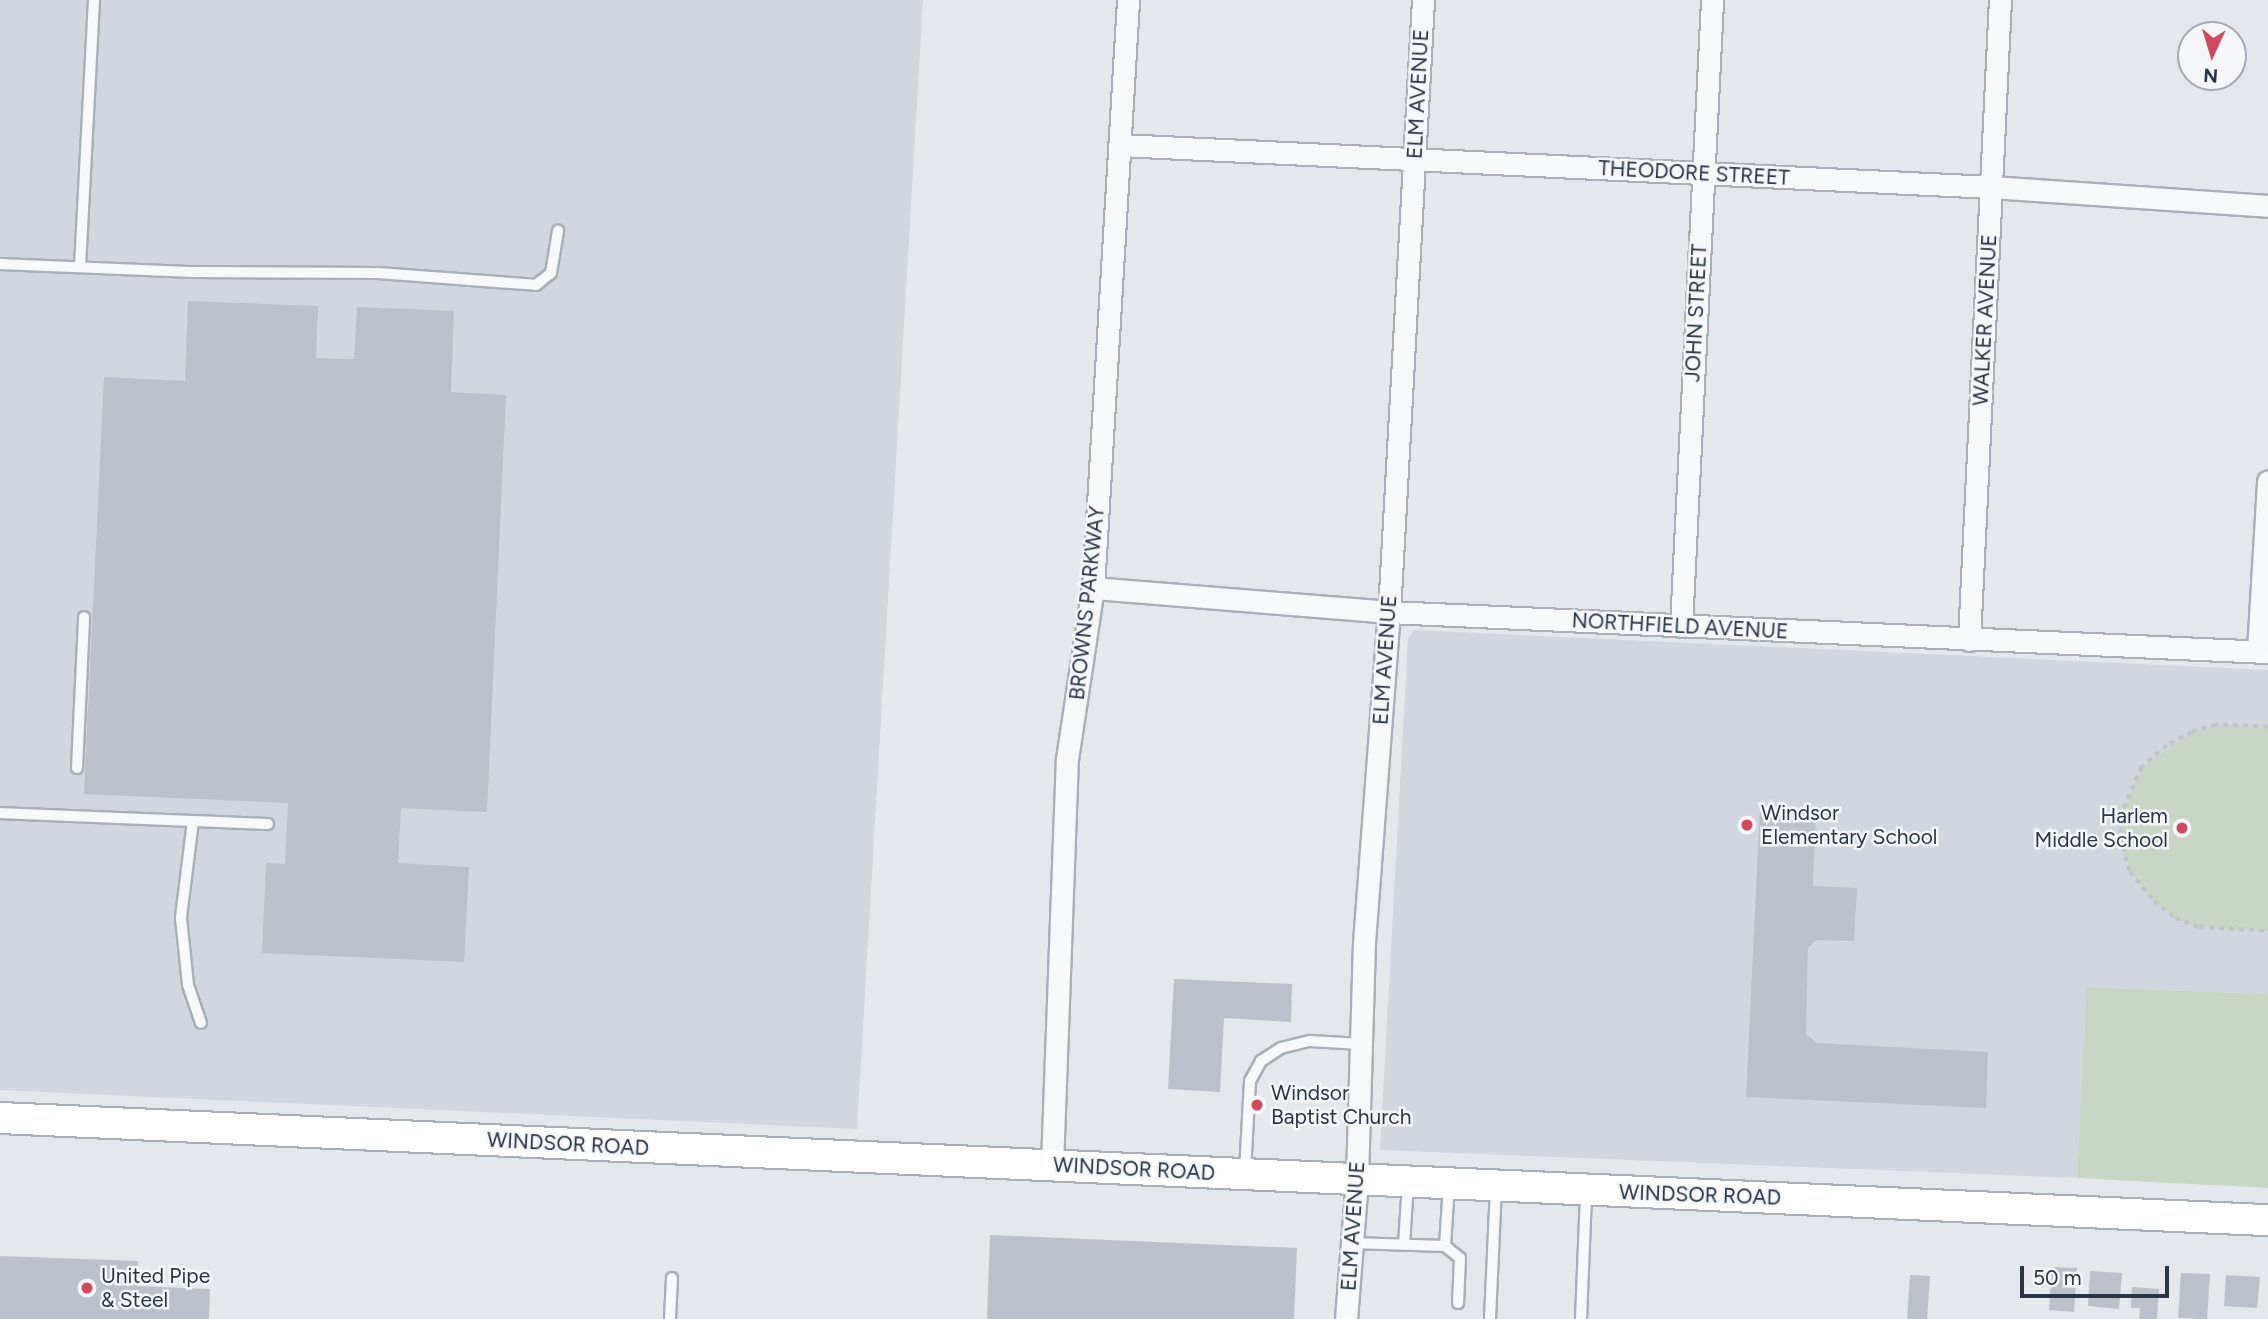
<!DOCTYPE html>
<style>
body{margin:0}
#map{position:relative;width:2268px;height:1319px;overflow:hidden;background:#e4e7ec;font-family:Figtree,sans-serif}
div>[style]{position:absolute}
.built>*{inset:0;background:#d2d6de}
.green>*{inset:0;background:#c9d6c5}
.building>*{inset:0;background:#bbc0ca}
.path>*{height:3.5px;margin-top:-1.75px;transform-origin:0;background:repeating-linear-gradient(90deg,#c2c5cb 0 5px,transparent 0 10px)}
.roads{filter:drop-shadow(2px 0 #a9aeb7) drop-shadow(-2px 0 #a9aeb7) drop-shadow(0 2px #a9aeb7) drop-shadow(0 -2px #a9aeb7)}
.lane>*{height:10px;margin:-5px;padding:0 5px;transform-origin:5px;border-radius:5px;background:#f7f8fa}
.street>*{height:21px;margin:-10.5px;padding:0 10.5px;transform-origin:10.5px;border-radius:10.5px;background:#f7f8fa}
.secondary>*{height:30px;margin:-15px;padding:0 15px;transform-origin:15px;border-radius:15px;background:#fff}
.dots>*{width:19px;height:19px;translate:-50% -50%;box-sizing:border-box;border:4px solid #f4f6f9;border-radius:50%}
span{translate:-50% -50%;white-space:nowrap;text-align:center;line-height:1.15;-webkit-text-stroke:5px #f4f6f9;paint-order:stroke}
.street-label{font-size:21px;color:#2b3445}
.poi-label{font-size:21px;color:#2b3445}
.left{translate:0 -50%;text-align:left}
.right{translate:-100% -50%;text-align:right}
.north{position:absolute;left:2177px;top:21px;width:70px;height:70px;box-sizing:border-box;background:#f4f6f9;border:2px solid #a4a8b1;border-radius:50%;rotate:184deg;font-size:19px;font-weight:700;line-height:28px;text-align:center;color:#2b3445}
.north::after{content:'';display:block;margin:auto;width:24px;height:32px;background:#d1495b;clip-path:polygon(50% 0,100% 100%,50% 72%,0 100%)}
.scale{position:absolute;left:2020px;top:1266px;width:149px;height:32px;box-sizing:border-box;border:4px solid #2b3445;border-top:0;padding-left:9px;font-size:21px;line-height:24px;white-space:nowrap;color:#2b3445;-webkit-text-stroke:5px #f4f6f9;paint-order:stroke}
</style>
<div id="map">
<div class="built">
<i style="clip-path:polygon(0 0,923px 0,857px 1129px,0 1090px)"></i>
<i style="clip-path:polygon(1414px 630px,2268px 670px,2268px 994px,2088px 987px,2077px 1178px,1380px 1150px,1408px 639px)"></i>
</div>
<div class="green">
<i style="clip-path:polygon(2216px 725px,2268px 727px,2268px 931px,2199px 927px,2175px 918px,2154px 901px,2130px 872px,2123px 847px,2120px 817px,2142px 767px,2192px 732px)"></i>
<i style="clip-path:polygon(2087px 987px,2268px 994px,2268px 1188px,2077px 1178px)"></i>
</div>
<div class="building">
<i style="clip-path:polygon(188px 301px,318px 306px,316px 358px,354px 359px,357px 307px,454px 311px,451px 392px,506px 395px,487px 812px,401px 808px,398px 863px,469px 867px,464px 962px,262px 953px,266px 863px,285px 864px,288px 803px,84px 794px,104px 377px,185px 381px)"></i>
<i style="clip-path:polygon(1760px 807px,1816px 810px,1813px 886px,1857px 888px,1854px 941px,1816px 940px,1808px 948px,1806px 1034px,1817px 1043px,1988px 1052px,1986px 1108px,1746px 1097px)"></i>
<i style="clip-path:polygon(1174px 979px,1292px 984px,1291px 1022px,1224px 1018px,1220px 1092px,1168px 1089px)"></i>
<i style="clip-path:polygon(990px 1235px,1297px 1248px,1294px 1319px,987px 1319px)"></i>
<i style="clip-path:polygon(0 1256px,138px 1261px,137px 1286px,210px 1289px,209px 1319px,0 1319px)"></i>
<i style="clip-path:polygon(2052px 1267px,2077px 1268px,2074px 1312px,2049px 1310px)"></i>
<i style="clip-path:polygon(2090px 1271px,2122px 1273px,2119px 1309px,2088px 1306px)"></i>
<i style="clip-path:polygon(2181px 1273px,2210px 1274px,2207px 1319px,2178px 1318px)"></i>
<i style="clip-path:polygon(1910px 1275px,1930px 1276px,1927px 1319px,1907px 1319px)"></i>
<i style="clip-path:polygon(2226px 1275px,2260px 1277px,2257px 1308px,2224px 1306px)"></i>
<i style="clip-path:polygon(2132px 1287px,2159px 1289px,2157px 1319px,2139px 1319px,2140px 1308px,2131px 1308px)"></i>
</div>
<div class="path">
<i style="left:2268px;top:727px;width:52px;rotate:-177.8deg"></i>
<i style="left:2216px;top:725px;width:25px;rotate:164deg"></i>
<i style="left:2192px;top:732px;width:29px;rotate:151deg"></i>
<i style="left:2167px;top:746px;width:33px;rotate:140deg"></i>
<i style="left:2142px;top:767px;width:55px;rotate:113.7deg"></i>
<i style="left:2120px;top:817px;width:30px;rotate:84deg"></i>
<i style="left:2123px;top:847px;width:26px;rotate:74deg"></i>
<i style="left:2130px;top:872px;width:38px;rotate:50deg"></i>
<i style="left:2154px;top:901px;width:27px;rotate:39deg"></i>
<i style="left:2175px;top:918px;width:26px;rotate:21deg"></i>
<i style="left:2199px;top:927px;width:69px;rotate:3.3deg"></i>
</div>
<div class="roads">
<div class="lane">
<i style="left:0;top:264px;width:194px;rotate:2.4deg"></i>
<i style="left:194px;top:272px;width:184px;rotate:0.3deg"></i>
<i style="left:378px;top:273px;width:158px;rotate:4.3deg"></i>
<i style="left:536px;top:285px;width:19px;rotate:-39deg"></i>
<i style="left:551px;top:273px;width:43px;rotate:-80.5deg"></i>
<i style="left:80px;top:267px;width:267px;rotate:-87deg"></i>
<i style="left:77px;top:768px;width:151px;rotate:-87.3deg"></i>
<i style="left:0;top:813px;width:193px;rotate:2.4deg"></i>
<i style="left:193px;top:821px;width:98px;rotate:97.1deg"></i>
<i style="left:181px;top:918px;width:67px;rotate:84deg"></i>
<i style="left:188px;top:985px;width:40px;rotate:71.1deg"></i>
<i style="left:193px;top:821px;width:75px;rotate:2.3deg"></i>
<i style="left:1245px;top:1171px;width:90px;rotate:-86.8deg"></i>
<i style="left:1250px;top:1081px;width:23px;rotate:-61deg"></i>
<i style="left:1261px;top:1061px;width:24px;rotate:-33deg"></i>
<i style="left:1281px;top:1048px;width:30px;rotate:-14deg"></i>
<i style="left:1310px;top:1041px;width:51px;rotate:3.4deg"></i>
<i style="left:1352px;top:1243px;width:93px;rotate:1.8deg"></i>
<i style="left:1445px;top:1246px;width:62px;rotate:-86.3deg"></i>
<i style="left:1404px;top:1244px;width:60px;rotate:-86.2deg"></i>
<i style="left:1445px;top:1246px;width:19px;rotate:39deg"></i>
<i style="left:1460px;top:1258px;width:45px;rotate:92.5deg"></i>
<i style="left:670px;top:1319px;width:41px;rotate:-87.2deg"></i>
<i style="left:1490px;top:1319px;width:131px;rotate:-87.4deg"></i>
<i style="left:1581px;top:1319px;width:127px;rotate:-87.7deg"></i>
</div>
<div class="street">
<i style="left:1120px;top:145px;width:872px;rotate:2.76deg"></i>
<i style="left:1991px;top:187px;width:278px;rotate:3.9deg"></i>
<i style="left:1093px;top:588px;width:297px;rotate:4.6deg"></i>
<i style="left:1389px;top:612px;width:880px;rotate:2.61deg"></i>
<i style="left:1681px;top:626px;width:627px;rotate:-87.16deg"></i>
<i style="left:1969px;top:640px;width:641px;rotate:-87.23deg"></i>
<i style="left:2258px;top:651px;width:170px;rotate:-86.6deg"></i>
<i style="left:1052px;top:1165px;width:406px;rotate:-87.9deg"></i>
<i style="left:1067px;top:759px;width:173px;rotate:-81.4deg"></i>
<i style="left:1093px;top:588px;width:589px;rotate:-86.59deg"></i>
<i style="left:1346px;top:1319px;width:141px;rotate:-85.5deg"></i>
<i style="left:1357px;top:1178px;width:235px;rotate:-88.3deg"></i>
<i style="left:1364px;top:943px;width:332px;rotate:-85.7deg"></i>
<i style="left:1389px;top:612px;width:613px;rotate:-86.82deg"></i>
</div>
<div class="secondary">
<i style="left:0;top:1118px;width:2270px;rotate:2.58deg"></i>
</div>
</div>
<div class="dots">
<i style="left:1747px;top:825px;background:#d1495b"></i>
<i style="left:2182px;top:828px;background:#d1495b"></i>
<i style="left:1257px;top:1105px;background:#d1495b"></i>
<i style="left:87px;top:1288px;background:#d1495b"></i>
</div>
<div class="street-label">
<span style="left:1418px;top:94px;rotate:-87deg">ELM AVENUE</span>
<span style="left:1694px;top:173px;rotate:3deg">THEODORE STREET</span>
<span style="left:1696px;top:313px;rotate:-87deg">JOHN STREET</span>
<span style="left:1985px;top:320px;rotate:-87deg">WALKER AVENUE</span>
<span style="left:1087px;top:603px;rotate:-84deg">BROWNS PARKWAY</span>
<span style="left:1680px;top:626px;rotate:3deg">NORTHFIELD AVENUE</span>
<span style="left:1385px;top:660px;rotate:-86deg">ELM AVENUE</span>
<span style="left:568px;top:1144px;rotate:3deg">WINDSOR ROAD</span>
<span style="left:1134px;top:1169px;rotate:3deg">WINDSOR ROAD</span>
<span style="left:1700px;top:1195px;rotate:2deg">WINDSOR ROAD</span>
<span style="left:1353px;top:1226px;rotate:-86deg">ELM AVENUE</span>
</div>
<div class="poi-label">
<span class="left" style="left:1761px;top:825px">Windsor<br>Elementary School</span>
<span class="right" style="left:2168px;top:828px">Harlem<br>Middle School</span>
<span class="left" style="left:1271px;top:1105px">Windsor<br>Baptist Church</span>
<span class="left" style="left:101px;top:1288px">United Pipe<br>&amp; Steel</span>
</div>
<div class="north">N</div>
<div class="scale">50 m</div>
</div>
